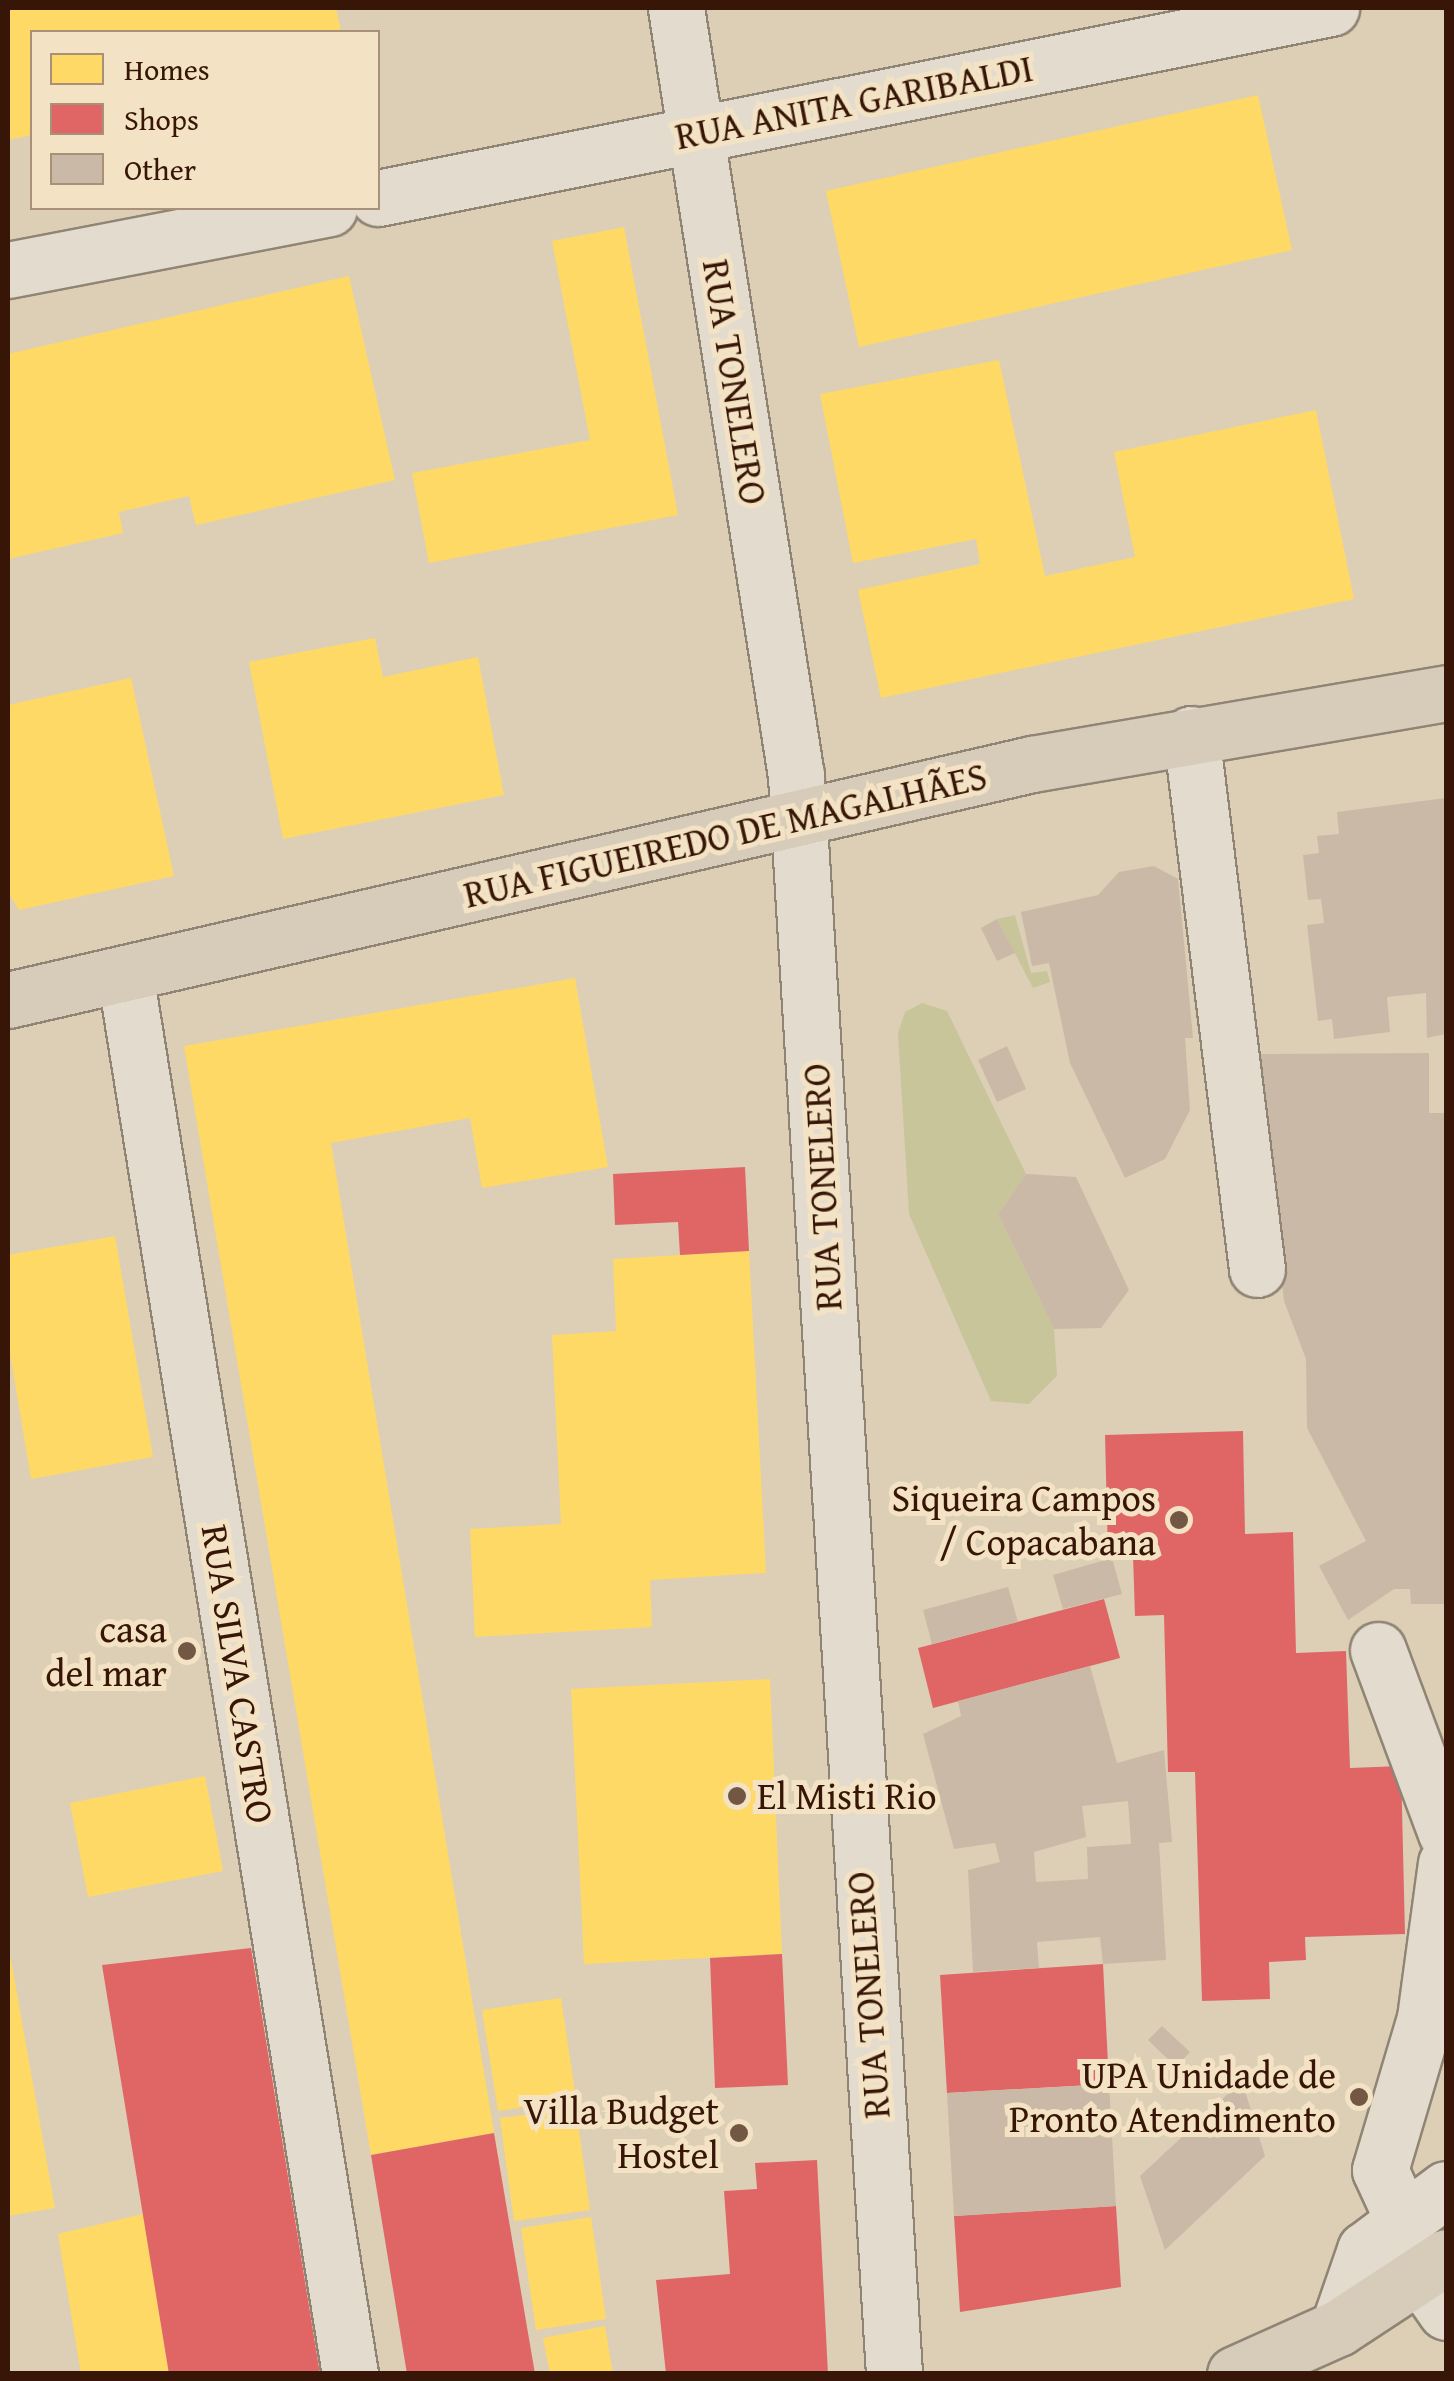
<!DOCTYPE html>
<meta charset="utf-8">
<style>
body{margin:0}
#map{position:relative;width:1454px;height:2381px;overflow:hidden;background:#dccfb5;font-family:"Gentium Book Plus",serif}
div>[style]{position:absolute}
.green>*{inset:0;background:#c9c59b}
.homes>*{inset:0;background:#ffd966}
.shops>*{inset:0;background:#e06666}
.building>*{inset:0;background:#cbb9a7}
.roads{filter:drop-shadow(2px 0 #908575) drop-shadow(-2px 0 #908575) drop-shadow(0 2px #908575) drop-shadow(0 -2px #908575)}
.minor>*{height:55px;margin:-27.5px;padding:0 27.5px;transform-origin:27.5px;border-radius:27.5px;background:#e3dcce}
.major>*{height:55px;margin:-27.5px;padding:0 27.5px;transform-origin:27.5px;border-radius:27.5px;background:#d7ccba}
.dots>*{width:28px;height:28px;translate:-50% -50%;box-sizing:border-box;border:5px solid #f3e3c4;border-radius:50%}
span{translate:-50% -50%;white-space:nowrap;text-align:center;line-height:1.15;-webkit-text-stroke:10px #f3e3c4;paint-order:stroke}
.street-label{font-size:38px;color:#371607}
.poi-label{font-size:38px;color:#371607}
.right{translate:-100% -50%;text-align:right}
.left{translate:0 -50%;text-align:left}
.frame{position:absolute;inset:0;border:10px solid #371607;pointer-events:none}
.legend{position:absolute;left:30px;top:30px;width:350px;height:180px;box-sizing:border-box;background:#f3e3c4;border:2px solid #a89178;margin:0;padding:12px 18px;list-style:none;font-size:30px;color:#371607}
.legend li{display:flex;align-items:center;gap:20px;height:50px}
.legend b{width:50px;border:2px solid #a89178}
</style>
<div id="map">
<div class="green">
<i style="clip-path:polygon(1015px 915px,1031px 973px,1047px 971px,1050px 982px,1033px 988px,997px 919px)"></i>
<i style="clip-path:polygon(922px 1003px,947px 1011px,1026px 1174px,998px 1214px,1054px 1329px,1057px 1376px,1029px 1404px,991px 1401px,909px 1214px,898px 1033px,905px 1012px)"></i>
</div>
<div class="homes">
<i style="clip-path:polygon(8px 8px,336px 8px,341px 32px,32px 32px,32px 135px,8px 140px)"></i>
<i style="clip-path:polygon(1258px 95px,1292px 250px,859px 347px,826px 191px)"></i>
<i style="clip-path:polygon(624px 227px,678px 515px,429px 563px,412px 473px,590px 440px,552px 241px)"></i>
<i style="clip-path:polygon(349px 276px,395px 480px,196px 525px,189px 496px,119px 512px,123px 533px,8px 559px,8px 354px)"></i>
<i style="clip-path:polygon(999px 360px,1045px 576px,1135px 557px,1114px 452px,1316px 410px,1354px 599px,881px 698px,858px 590px,980px 564px,976px 539px,853px 563px,820px 394px)"></i>
<i style="clip-path:polygon(375px 638px,383px 677px,478px 657px,504px 795px,283px 839px,249px 662px)"></i>
<i style="clip-path:polygon(131px 678px,174px 876px,19px 910px,8px 892px,8px 705px)"></i>
<i style="clip-path:polygon(575px 978px,608px 1167px,482px 1188px,470px 1118px,331px 1143px,494px 2133px,371px 2155px,184px 1046px)"></i>
<i style="clip-path:polygon(115px 1236px,153px 1457px,31px 1479px,8px 1341px,8px 1255px)"></i>
<i style="clip-path:polygon(749px 1251px,766px 1573px,650px 1580px,652px 1627px,475px 1637px,470px 1529px,561px 1524px,552px 1335px,616px 1331px,613px 1259px)"></i>
<i style="clip-path:polygon(770px 1679px,782px 1954px,584px 1964px,571px 1689px)"></i>
<i style="clip-path:polygon(205px 1776px,223px 1871px,88px 1897px,70px 1803px)"></i>
<i style="clip-path:polygon(8px 1943px,55px 2208px,8px 2216px)"></i>
<i style="clip-path:polygon(561px 1998px,576px 2099px,498px 2111px,482px 2010px)"></i>
<i style="clip-path:polygon(576px 2108px,590px 2210px,514px 2221px,500px 2118px)"></i>
<i style="clip-path:polygon(143px 2214px,169px 2374px,81px 2374px,58px 2234px)"></i>
<i style="clip-path:polygon(591px 2217px,606px 2319px,536px 2330px,521px 2228px)"></i>
<i style="clip-path:polygon(605px 2326px,613px 2374px,550px 2374px,543px 2338px)"></i>
</div>
<div class="shops">
<i style="clip-path:polygon(745px 1167px,749px 1251px,680px 1255px,678px 1222px,615px 1225px,613px 1174px)"></i>
<i style="clip-path:polygon(1243px 1431px,1245px 1534px,1293px 1532px,1296px 1653px,1346px 1651px,1350px 1768px,1401px 1766px,1405px 1934px,1305px 1937px,1306px 1960px,1269px 1962px,1270px 1999px,1202px 2001px,1195px 1772px,1168px 1772px,1164px 1615px,1135px 1616px,1133px 1555px,1108px 1556px,1105px 1435px)"></i>
<i style="clip-path:polygon(1104px 1599px,1120px 1658px,933px 1708px,918px 1648px)"></i>
<i style="clip-path:polygon(251px 1948px,320px 2374px,169px 2374px,102px 1965px)"></i>
<i style="clip-path:polygon(782px 1954px,788px 2085px,715px 2088px,710px 1958px)"></i>
<i style="clip-path:polygon(1103px 1964px,1109px 2084px,947px 2093px,940px 1975px)"></i>
<i style="clip-path:polygon(494px 2133px,535px 2374px,407px 2374px,371px 2155px)"></i>
<i style="clip-path:polygon(817px 2160px,828px 2374px,666px 2374px,656px 2280px,730px 2274px,724px 2191px,757px 2189px,755px 2163px)"></i>
<i style="clip-path:polygon(1116px 2206px,1121px 2287px,960px 2312px,954px 2216px)"></i>
</div>
<div class="building">
<i style="clip-path:polygon(1446px 798px,1446px 1034px,1427px 1038px,1426px 993px,1387px 997px,1390px 1032px,1334px 1039px,1332px 1019px,1318px 1021px,1307px 925px,1324px 923px,1321px 899px,1308px 900px,1303px 855px,1319px 853px,1317px 836px,1339px 834px,1337px 812px)"></i>
<i style="clip-path:polygon(1154px 866px,1178px 879px,1193px 1038px,1185px 1038px,1190px 1110px,1165px 1159px,1125px 1178px,1070px 1063px,1049px 963px,1032px 966px,1021px 912px,1098px 895px,1119px 872px)"></i>
<i style="clip-path:polygon(997px 919px,1015px 953px,997px 961px,981px 928px)"></i>
<i style="clip-path:polygon(1007px 1046px,1026px 1089px,997px 1102px,978px 1060px)"></i>
<i style="clip-path:polygon(1429px 1053px,1429px 1113px,1446px 1113px,1446px 1604px,1411px 1604px,1410px 1589px,1394px 1589px,1348px 1620px,1319px 1566px,1366px 1541px,1307px 1428px,1306px 1359px,1284px 1301px,1258px 1054px)"></i>
<i style="clip-path:polygon(1026px 1174px,1076px 1177px,1129px 1290px,1101px 1328px,1054px 1329px,998px 1214px)"></i>
<i style="clip-path:polygon(1112px 1558px,1122px 1594px,1063px 1609px,1053px 1575px)"></i>
<i style="clip-path:polygon(1008px 1587px,1018px 1622px,932px 1644px,923px 1610px)"></i>
<i style="clip-path:polygon(evenodd,1090px 1666px,1117px 1763px,1164px 1750px,1172px 1842px,1159px 1843px,1166px 1960px,1103px 1964px,1100px 1937px,1037px 1942px,1039px 1968px,973px 1972px,968px 1870px,1000px 1862px,995px 1843px,954px 1849px,923px 1734px,961px 1716px,958px 1701px,1090px 1666px,1128px 1801px,1131px 1844px,1087px 1847px,1088px 1879px,1036px 1882px,1034px 1852px,1086px 1837px,1082px 1806px,1128px 1801px)"></i>
<i style="clip-path:polygon(1162px 2026px,1190px 2052px,1176px 2067px,1148px 2040px)"></i>
<i style="clip-path:polygon(1242px 2081px,1265px 2156px,1165px 2250px,1140px 2176px)"></i>
<i style="clip-path:polygon(1109px 2084px,1116px 2206px,954px 2216px,947px 2093px)"></i>
</div>
<div class="roads">
<div class="minor">
<i style="left:676px;top:8px;width:777px;rotate:81.12deg"></i>
<i style="left:796px;top:776px;width:1601px;rotate:86.49deg"></i>
<i style="left:378px;top:198px;width:972px;rotate:-11.28deg"></i>
<i style="left:8px;top:270px;width:327px;rotate:-10.9deg"></i>
<i style="left:1191px;top:734px;width:539px;rotate:82.97deg"></i>
<i style="left:125px;top:974px;width:1418px;rotate:80.87deg"></i>
<i style="left:1378px;top:1650px;width:195px;rotate:69.6deg"></i>
<i style="left:1403px;top:2220px;width:55px;rotate:-114.7deg"></i>
<i style="left:1380px;top:2170px;width:159px;rotate:-73.5deg"></i>
<i style="left:1425px;top:2018px;width:156px;rotate:-82.3deg"></i>
<i style="left:1420px;top:2275px;width:45px;rotate:54.9deg"></i>
<i style="left:1338px;top:2328px;width:83px;rotate:-70.9deg"></i>
<i style="left:1365px;top:2250px;width:101px;rotate:-37deg"></i>
</div>
<div class="major">
<i style="left:8px;top:1000px;width:1051px;rotate:-12.98deg"></i>
<i style="left:1032px;top:764px;width:420px;rotate:-9.7deg"></i>
<i style="left:1235px;top:2374px;width:113px;rotate:-24.1deg"></i>
<i style="left:1338px;top:2328px;width:129px;rotate:-33.3deg"></i>
</div>
</div>
<div class="dots">
<i style="left:1179px;top:1520px;background:#715744"></i>
<i style="left:187px;top:1651px;background:#715744"></i>
<i style="left:737px;top:1796px;background:#715744"></i>
<i style="left:1359px;top:2097px;background:#715744"></i>
<i style="left:739px;top:2133px;background:#715744"></i>
</div>
<div class="street-label">
<span style="left:854px;top:102px;rotate:-11deg">RUA ANITA GARIBALDI</span>
<span style="left:735px;top:382px;rotate:81deg">RUA TONELERO</span>
<span style="left:725px;top:835px;rotate:-13deg">RUA FIGUEIREDO DE MAGALHÃES</span>
<span style="left:822px;top:1187px;rotate:-93deg">RUA TONELERO</span>
<span style="left:238px;top:1674px;rotate:81deg">RUA SILVA CASTRO</span>
<span style="left:868px;top:1995px;rotate:-94deg">RUA TONELERO</span>
</div>
<div class="poi-label">
<span class="right" style="left:1156px;top:1520px">Siqueira Campos<br>/ Copacabana</span>
<span class="right" style="left:167px;top:1651px">casa<br>del mar</span>
<span class="left" style="left:757px;top:1796px">El Misti Rio</span>
<span class="right" style="left:1336px;top:2097px">UPA Unidade de<br>Pronto Atendimento</span>
<span class="right" style="left:719px;top:2133px">Villa Budget<br>Hostel</span>
</div>
<div class="frame"></div>
<ul class="legend">
<li><b style="height:28px;background:#ffd966"></b>Homes</li>
<li><b style="height:28px;background:#e06666"></b>Shops</li>
<li><b style="height:28px;background:#cbb9a7"></b>Other</li>
</ul>
</div>
